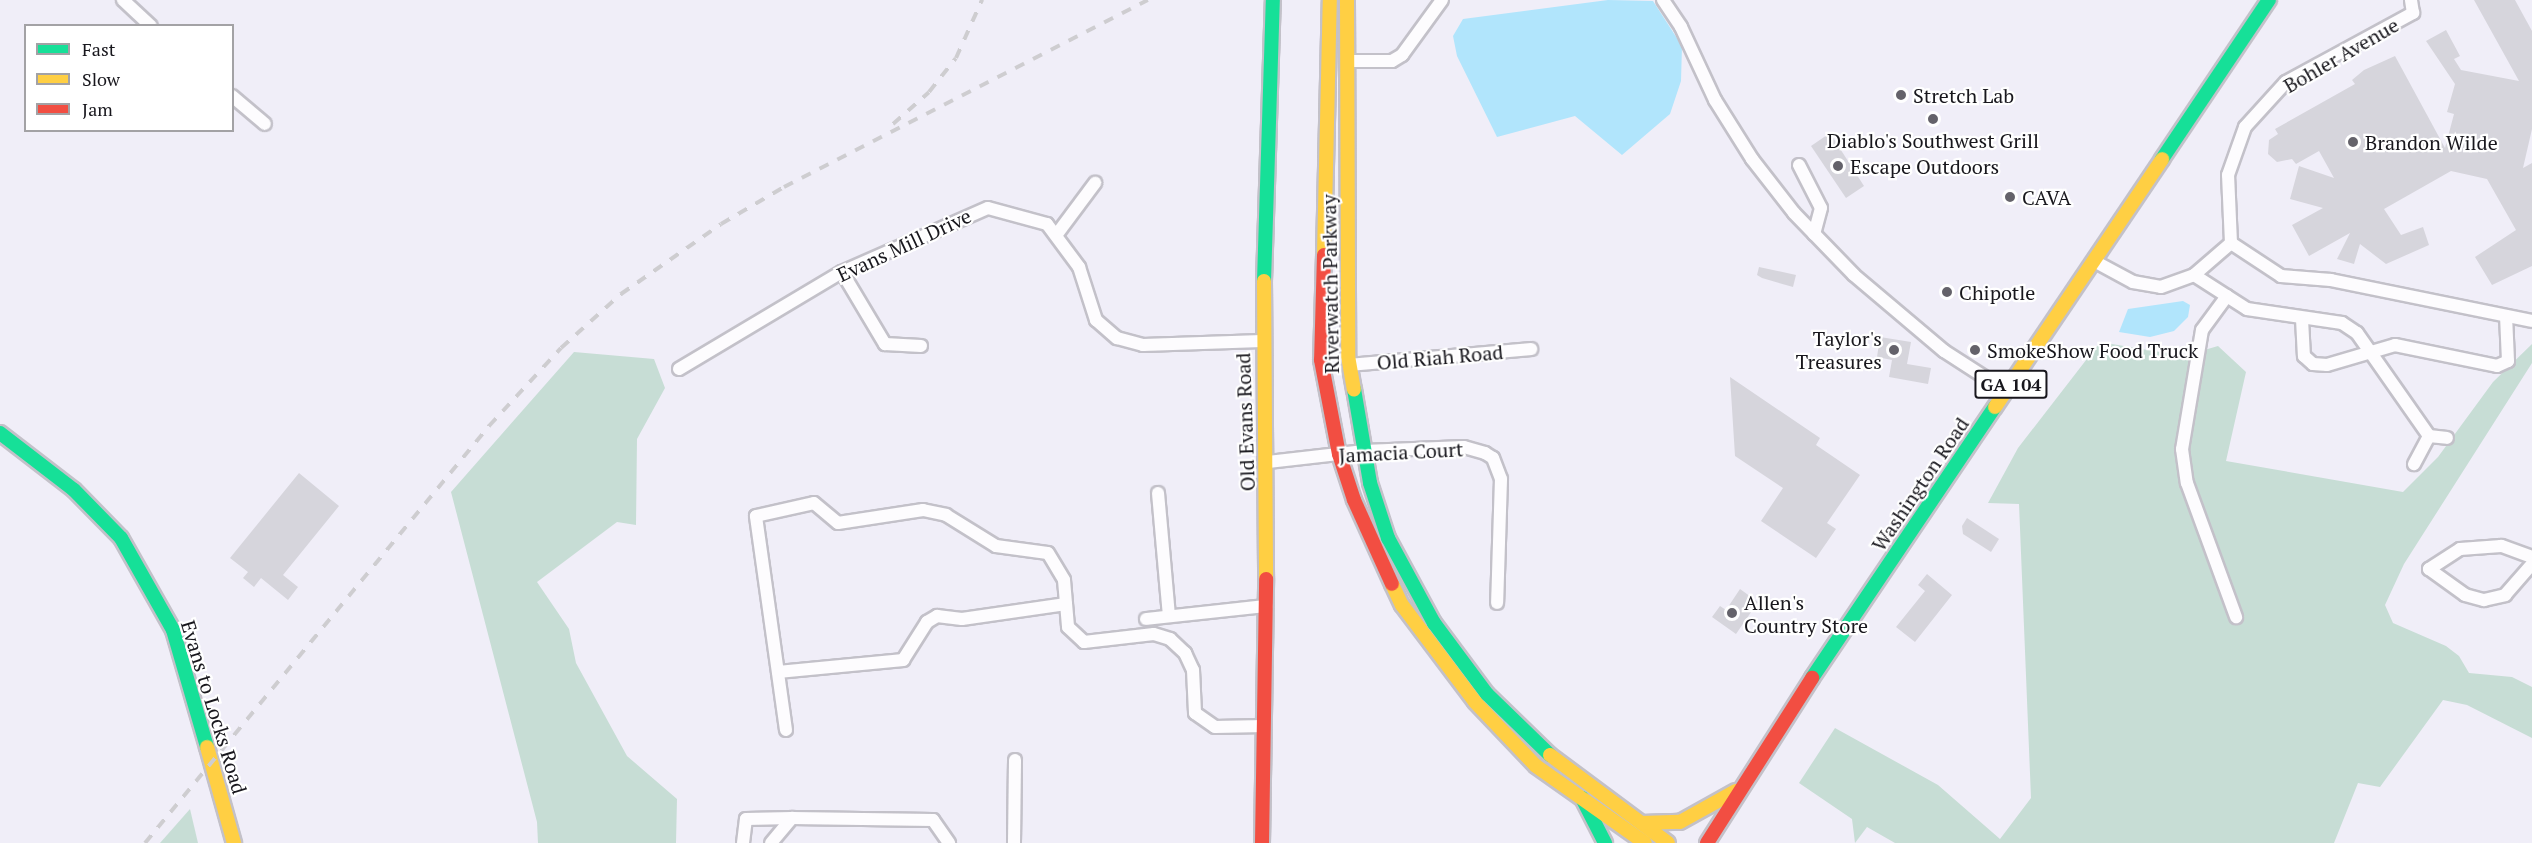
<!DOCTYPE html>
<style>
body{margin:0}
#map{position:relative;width:2532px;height:843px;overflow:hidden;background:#f0eef8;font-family:"PT Serif",serif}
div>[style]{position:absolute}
.green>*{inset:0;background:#c7ddd5}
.water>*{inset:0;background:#b1e5fc}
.building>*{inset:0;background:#d6d5dc}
.roads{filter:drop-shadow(2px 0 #c3c1c9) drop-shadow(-2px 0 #c3c1c9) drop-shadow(0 2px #c3c1c9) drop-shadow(0 -2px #c3c1c9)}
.street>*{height:12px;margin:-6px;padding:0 6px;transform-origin:6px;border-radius:6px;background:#fdfcfe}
.fast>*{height:14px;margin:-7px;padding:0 7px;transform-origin:7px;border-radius:7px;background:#16e098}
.slow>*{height:14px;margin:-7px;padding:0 7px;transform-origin:7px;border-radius:7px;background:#ffcf43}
.jam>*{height:14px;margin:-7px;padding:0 7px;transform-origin:7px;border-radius:7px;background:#f24e42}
.rail>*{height:4px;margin-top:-2px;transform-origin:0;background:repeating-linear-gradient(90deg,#cecdd0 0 10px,transparent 0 20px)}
.dots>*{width:16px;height:16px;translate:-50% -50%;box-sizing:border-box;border:3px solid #fff;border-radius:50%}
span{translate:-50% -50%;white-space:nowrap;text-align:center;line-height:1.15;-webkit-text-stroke:4.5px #fff;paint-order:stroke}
.shield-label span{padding:2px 4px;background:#fff;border:2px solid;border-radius:4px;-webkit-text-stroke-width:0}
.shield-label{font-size:18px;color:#18171d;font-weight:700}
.street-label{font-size:20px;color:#18171d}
.poi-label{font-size:20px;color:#18171d}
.left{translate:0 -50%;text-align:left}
.right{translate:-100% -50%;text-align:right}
.legend{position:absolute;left:24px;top:24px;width:210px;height:108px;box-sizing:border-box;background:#fff;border:2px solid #a3a2a5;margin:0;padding:8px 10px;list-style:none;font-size:18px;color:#18171d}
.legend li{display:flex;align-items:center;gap:12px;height:30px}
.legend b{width:30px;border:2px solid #a3a2a5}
</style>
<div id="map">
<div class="green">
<i style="clip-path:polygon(2100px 342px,2184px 356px,2218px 346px,2246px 372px,2226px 461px,2403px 492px,2438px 457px,2493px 382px,2532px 344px,2532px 363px,2404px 564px,2385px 605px,2393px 623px,2446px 646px,2459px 656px,2469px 673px,2512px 677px,2532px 687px,2532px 738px,2467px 705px,2443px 700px,2380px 787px,2358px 783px,2334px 843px,1895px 843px,1867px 827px,1855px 843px,1852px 819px,1799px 783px,1835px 728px,1938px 785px,2000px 839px,2031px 798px,2019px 504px,1988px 503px,2018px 448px)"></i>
<i style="clip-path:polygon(574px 352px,654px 359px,665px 388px,637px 439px,636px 525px,617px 522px,537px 582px,569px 629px,576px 663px,627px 756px,677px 799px,676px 843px,538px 843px,537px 822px,451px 492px)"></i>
<i style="clip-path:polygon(190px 809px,198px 843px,160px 843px)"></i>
</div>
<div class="water">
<i style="clip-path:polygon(1608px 0,1653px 1px,1682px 46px,1681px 81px,1670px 114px,1622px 155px,1575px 116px,1497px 137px,1457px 56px,1453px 36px,1463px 19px)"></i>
<i style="clip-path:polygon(2183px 301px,2190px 305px,2188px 317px,2174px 331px,2150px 337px,2119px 332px,2128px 309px)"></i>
</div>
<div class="building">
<i style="clip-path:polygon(2474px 0,2515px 0,2532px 31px,2532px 129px,2523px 168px,2532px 163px,2532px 266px,2492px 285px,2475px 257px,2516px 230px,2487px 179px,2451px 171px,2384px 209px,2401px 235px,2423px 227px,2429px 245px,2386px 264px,2360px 244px,2354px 264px,2337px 259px,2350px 233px,2309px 256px,2292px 225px,2323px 208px,2290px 199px,2299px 166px,2334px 178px,2319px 151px,2296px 164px,2292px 159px,2277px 162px,2268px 154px,2269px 140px,2278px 134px,2275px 129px,2355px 84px,2352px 80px,2364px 70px,2395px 56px,2445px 148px,2454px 114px,2447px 112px,2455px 84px,2426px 41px,2446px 30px,2460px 56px,2454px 59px,2461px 70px,2519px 81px)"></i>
<i style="clip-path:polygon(1830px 133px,1864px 186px,1846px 198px,1811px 146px)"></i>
<i style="clip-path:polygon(1759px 267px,1796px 275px,1793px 287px,1762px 278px,1757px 275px)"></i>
<i style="clip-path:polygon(1880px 337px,1911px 342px,1907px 364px,1931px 368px,1928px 384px,1889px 377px,1892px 360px,1877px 357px)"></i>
<i style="clip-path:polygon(1730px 377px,1820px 438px,1816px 445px,1860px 475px,1827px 523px,1836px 529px,1816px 558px,1761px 521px,1783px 488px,1735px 456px)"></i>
<i style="clip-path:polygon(299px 473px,339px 506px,283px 575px,298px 587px,288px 600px,261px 578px,254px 587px,243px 578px,248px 572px,230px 558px)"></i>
<i style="clip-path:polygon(1967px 518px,1999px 539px,1991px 552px,1963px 534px,1962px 526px)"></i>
<i style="clip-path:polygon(1927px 574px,1952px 595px,1915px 642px,1896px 627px,1925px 591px,1918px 585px)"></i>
<i style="clip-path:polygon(1740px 589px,1758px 602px,1736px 634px,1712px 617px,1720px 606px,1726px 610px)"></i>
</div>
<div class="roads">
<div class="street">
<i style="left:123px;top:0;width:38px;rotate:43deg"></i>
<i style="left:1663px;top:0;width:32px;rotate:56deg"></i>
<i style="left:1681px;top:27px;width:81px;rotate:65deg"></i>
<i style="left:1715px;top:100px;width:70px;rotate:57.9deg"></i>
<i style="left:1752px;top:159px;width:68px;rotate:52.1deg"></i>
<i style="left:1794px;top:213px;width:86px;rotate:45.9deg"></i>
<i style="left:1854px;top:275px;width:118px;rotate:40.2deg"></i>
<i style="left:1944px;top:351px;width:74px;rotate:32.8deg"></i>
<i style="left:1349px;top:61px;width:43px"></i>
<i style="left:1392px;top:61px;width:12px;rotate:-31deg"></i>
<i style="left:1402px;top:55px;width:68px;rotate:-54deg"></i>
<i style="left:232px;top:96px;width:43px;rotate:40.3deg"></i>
<i style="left:1799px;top:165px;width:48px;rotate:62.9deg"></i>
<i style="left:1821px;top:208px;width:27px;rotate:105deg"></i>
<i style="left:1057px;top:234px;width:64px;rotate:-53.3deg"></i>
<i style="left:2231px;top:243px;width:68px;rotate:-92.5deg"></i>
<i style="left:2228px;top:175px;width:51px;rotate:-70.5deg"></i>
<i style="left:2245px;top:127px;width:61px;rotate:-47.7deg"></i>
<i style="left:2286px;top:82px;width:145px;rotate:-28.5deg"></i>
<i style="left:2413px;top:13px;width:13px;rotate:-99deg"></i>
<i style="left:2231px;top:243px;width:60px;rotate:33.4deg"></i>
<i style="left:2281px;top:276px;width:50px;rotate:4.6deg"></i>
<i style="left:2331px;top:280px;width:205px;rotate:11.5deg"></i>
<i style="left:2094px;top:261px;width:44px;rotate:28.3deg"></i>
<i style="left:2133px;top:282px;width:28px;rotate:10deg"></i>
<i style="left:2161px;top:287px;width:35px;rotate:-20deg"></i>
<i style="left:2194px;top:275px;width:49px;rotate:-40.9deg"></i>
<i style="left:842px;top:272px;width:84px;rotate:59.2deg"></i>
<i style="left:885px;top:344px;width:36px;rotate:3deg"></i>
<i style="left:2194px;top:275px;width:63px;rotate:32.7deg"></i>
<i style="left:2247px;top:309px;width:96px;rotate:8.4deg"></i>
<i style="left:2342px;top:323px;width:18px;rotate:34deg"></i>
<i style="left:2357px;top:333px;width:126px;rotate:55deg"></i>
<i style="left:2429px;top:436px;width:32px;rotate:118deg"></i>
<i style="left:2227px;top:296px;width:42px;rotate:126.3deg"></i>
<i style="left:2202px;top:330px;width:121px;rotate:99.5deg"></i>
<i style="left:2182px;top:449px;width:34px;rotate:82deg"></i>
<i style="left:2187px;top:483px;width:143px;rotate:69.9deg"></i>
<i style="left:2302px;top:319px;width:37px;rotate:87deg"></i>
<i style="left:2304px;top:356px;width:12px;rotate:42deg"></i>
<i style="left:2313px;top:364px;width:14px;rotate:4deg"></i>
<i style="left:2327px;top:365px;width:71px;rotate:-16.4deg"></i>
<i style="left:2395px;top:345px;width:104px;rotate:11.6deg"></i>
<i style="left:2497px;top:366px;width:12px;rotate:-24deg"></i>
<i style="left:2508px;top:361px;width:45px;rotate:-92.5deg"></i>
<i style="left:1349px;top:365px;width:183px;rotate:-5deg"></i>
<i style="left:679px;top:369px;width:190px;rotate:-30.8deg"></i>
<i style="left:842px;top:272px;width:159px;rotate:-23.7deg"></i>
<i style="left:988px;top:208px;width:61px;rotate:15.2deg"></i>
<i style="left:1047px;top:224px;width:54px;rotate:53.3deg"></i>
<i style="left:1079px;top:267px;width:56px;rotate:72.2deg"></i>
<i style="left:1096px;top:320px;width:28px;rotate:41deg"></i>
<i style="left:1117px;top:338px;width:27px;rotate:15deg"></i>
<i style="left:1143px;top:345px;width:119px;rotate:-1.9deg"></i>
<i style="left:2429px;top:436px;width:18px;rotate:6deg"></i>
<i style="left:1268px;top:462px;width:97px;rotate:-6.5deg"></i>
<i style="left:1364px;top:451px;width:100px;rotate:-2.3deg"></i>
<i style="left:1464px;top:447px;width:22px;rotate:16deg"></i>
<i style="left:1485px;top:453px;width:9px;rotate:32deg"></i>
<i style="left:1493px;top:458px;width:22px;rotate:69deg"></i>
<i style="left:1501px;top:479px;width:124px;rotate:91.8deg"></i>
<i style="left:1158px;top:493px;width:123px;rotate:84.9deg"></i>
<i style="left:2532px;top:557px;width:33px;rotate:-160deg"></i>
<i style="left:2501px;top:546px;width:41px;rotate:175.8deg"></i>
<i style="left:2460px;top:549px;width:37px;rotate:147deg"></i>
<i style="left:2429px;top:569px;width:44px;rotate:35.8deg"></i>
<i style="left:2465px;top:595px;width:20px;rotate:15deg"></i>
<i style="left:2484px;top:600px;width:22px;rotate:-13deg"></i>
<i style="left:2505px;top:595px;width:41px;rotate:-48.9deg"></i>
<i style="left:1146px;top:619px;width:121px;rotate:-6.2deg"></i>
<i style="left:778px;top:672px;width:126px;rotate:-5.5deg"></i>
<i style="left:903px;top:660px;width:45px;rotate:-57.7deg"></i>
<i style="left:927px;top:622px;width:12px;rotate:-31deg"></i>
<i style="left:937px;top:616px;width:25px;rotate:7deg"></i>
<i style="left:962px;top:619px;width:105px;rotate:-8.2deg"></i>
<i style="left:786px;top:730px;width:216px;rotate:-98deg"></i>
<i style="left:756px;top:516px;width:59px;rotate:-12.6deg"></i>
<i style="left:814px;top:503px;width:31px;rotate:40deg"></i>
<i style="left:838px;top:523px;width:86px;rotate:-8.7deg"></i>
<i style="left:923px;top:510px;width:24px;rotate:12deg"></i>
<i style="left:946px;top:515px;width:59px;rotate:31.8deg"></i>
<i style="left:996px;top:546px;width:52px;rotate:7.7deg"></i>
<i style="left:1048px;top:553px;width:31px;rotate:59deg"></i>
<i style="left:1064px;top:580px;width:47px;rotate:85.1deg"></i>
<i style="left:1068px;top:627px;width:22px;rotate:43deg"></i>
<i style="left:1084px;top:642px;width:70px;rotate:-6.5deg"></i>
<i style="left:1154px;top:634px;width:17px;rotate:17deg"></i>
<i style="left:1170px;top:639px;width:21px;rotate:43deg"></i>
<i style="left:1185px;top:653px;width:19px;rotate:65deg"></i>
<i style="left:1193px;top:670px;width:43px;rotate:87.3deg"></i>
<i style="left:1195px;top:713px;width:24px;rotate:35deg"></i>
<i style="left:1215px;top:727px;width:49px;rotate:-1.2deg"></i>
<i style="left:743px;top:843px;width:24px;rotate:-83deg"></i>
<i style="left:746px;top:819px;width:46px;rotate:-1.2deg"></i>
<i style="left:792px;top:818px;width:141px;rotate:0.8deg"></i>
<i style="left:933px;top:820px;width:28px;rotate:55deg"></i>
<i style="left:771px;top:843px;width:33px;rotate:-50deg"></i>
<i style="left:1014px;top:843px;width:83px;rotate:-89.3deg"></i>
</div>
<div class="fast">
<i style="left:2162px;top:159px;width:192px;rotate:-56.1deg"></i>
<i style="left:1264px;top:281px;width:281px;rotate:-88.2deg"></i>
<i style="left:1354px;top:389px;width:95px;rotate:80.3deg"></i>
<i style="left:1370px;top:483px;width:58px;rotate:71.9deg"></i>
<i style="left:1388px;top:538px;width:97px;rotate:61.6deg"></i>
<i style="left:1434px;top:623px;width:89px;rotate:53.3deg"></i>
<i style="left:1487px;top:694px;width:88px;rotate:44.1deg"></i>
<i style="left:0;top:433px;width:93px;rotate:37.6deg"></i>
<i style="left:74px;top:490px;width:67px;rotate:45.6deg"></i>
<i style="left:121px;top:538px;width:106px;rotate:60.5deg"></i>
<i style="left:173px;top:630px;width:122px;rotate:73.8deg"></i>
<i style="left:1812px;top:678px;width:327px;rotate:-56deg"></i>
<i style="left:1582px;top:798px;width:51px;rotate:62.9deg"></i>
</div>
<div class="slow">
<i style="left:1347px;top:0;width:356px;rotate:89.8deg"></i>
<i style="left:1348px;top:356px;width:34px;rotate:80deg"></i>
<i style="left:1324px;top:255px;width:255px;rotate:-88.7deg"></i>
<i style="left:1264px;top:281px;width:298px;rotate:89.6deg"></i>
<i style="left:1995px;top:407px;width:299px;rotate:-56deg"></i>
<i style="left:1392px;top:584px;width:23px;rotate:65deg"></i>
<i style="left:1402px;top:605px;width:121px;rotate:53deg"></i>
<i style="left:1475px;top:702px;width:88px;rotate:46.4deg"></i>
<i style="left:1536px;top:766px;width:133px;rotate:35.2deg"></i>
<i style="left:207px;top:747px;width:100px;rotate:74.3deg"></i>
<i style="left:1550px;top:755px;width:147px;rotate:36.7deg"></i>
<i style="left:1642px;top:823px;width:38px;rotate:-2deg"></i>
<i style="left:1680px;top:822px;width:64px;rotate:-29deg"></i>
</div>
<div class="jam">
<i style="left:1324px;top:255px;width:105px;rotate:91.6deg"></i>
<i style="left:1321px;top:360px;width:96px;rotate:79.2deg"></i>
<i style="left:1339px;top:454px;width:48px;rotate:71.9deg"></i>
<i style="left:1354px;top:500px;width:92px;rotate:65.7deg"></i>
<i style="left:1262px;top:843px;width:264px;rotate:-89.1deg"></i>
<i style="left:1707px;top:843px;width:196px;rotate:-57.5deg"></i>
</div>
</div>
<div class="rail">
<i style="left:893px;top:124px;width:48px;rotate:-41.6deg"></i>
<i style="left:929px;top:92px;width:43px;rotate:-51.5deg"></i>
<i style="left:956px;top:58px;width:64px;rotate:-65.9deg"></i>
<i style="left:145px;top:843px;width:541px;rotate:-50.48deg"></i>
<i style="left:489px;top:426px;width:106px;rotate:-47.3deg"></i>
<i style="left:561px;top:348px;width:81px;rotate:-42deg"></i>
<i style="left:621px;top:294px;width:122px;rotate:-35deg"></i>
<i style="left:721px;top:224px;width:73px;rotate:-30.4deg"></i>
<i style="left:784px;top:187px;width:409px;rotate:-27.2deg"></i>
</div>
<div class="dots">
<i style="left:1901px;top:95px;background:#64626a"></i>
<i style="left:1933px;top:119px;background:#64626a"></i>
<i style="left:2353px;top:142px;background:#64626a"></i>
<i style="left:1838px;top:166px;background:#64626a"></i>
<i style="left:2010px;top:197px;background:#64626a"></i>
<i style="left:1947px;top:292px;background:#64626a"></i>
<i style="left:1894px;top:350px;background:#64626a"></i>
<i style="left:1975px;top:350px;background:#64626a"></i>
<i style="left:1732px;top:613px;background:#64626a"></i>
</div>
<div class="shield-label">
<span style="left:2011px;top:384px">GA 104</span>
</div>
<div class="street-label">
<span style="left:2341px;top:55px;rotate:-30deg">Bohler Avenue</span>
<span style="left:904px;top:245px;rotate:-25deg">Evans Mill Drive</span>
<span style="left:1330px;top:284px;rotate:-91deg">Riverwatch Parkway</span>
<span style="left:1440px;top:357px;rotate:-5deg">Old Riah Road</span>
<span style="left:1245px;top:422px;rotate:-92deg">Old Evans Road</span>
<span style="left:1401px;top:452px;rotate:-3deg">Jamacia Court</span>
<span style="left:1920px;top:484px;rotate:-56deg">Washington Road</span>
<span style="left:214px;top:707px;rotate:73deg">Evans to Locks Road</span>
</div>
<div class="poi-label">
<span class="left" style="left:1913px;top:95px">Stretch Lab</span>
<span style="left:1933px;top:140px">Diablo's Southwest Grill</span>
<span class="left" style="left:2365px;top:142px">Brandon Wilde</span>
<span class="left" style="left:1850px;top:166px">Escape Outdoors</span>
<span class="left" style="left:2022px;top:197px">CAVA</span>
<span class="left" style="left:1959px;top:292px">Chipotle</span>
<span class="right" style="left:1882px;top:350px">Taylor's<br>Treasures</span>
<span class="left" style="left:1987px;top:350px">SmokeShow Food Truck</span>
<span class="left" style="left:1744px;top:614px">Allen's<br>Country Store</span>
</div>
<ul class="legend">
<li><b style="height:8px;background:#16e098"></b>Fast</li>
<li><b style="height:8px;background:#ffcf43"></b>Slow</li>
<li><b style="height:8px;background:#f24e42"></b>Jam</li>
</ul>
</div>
